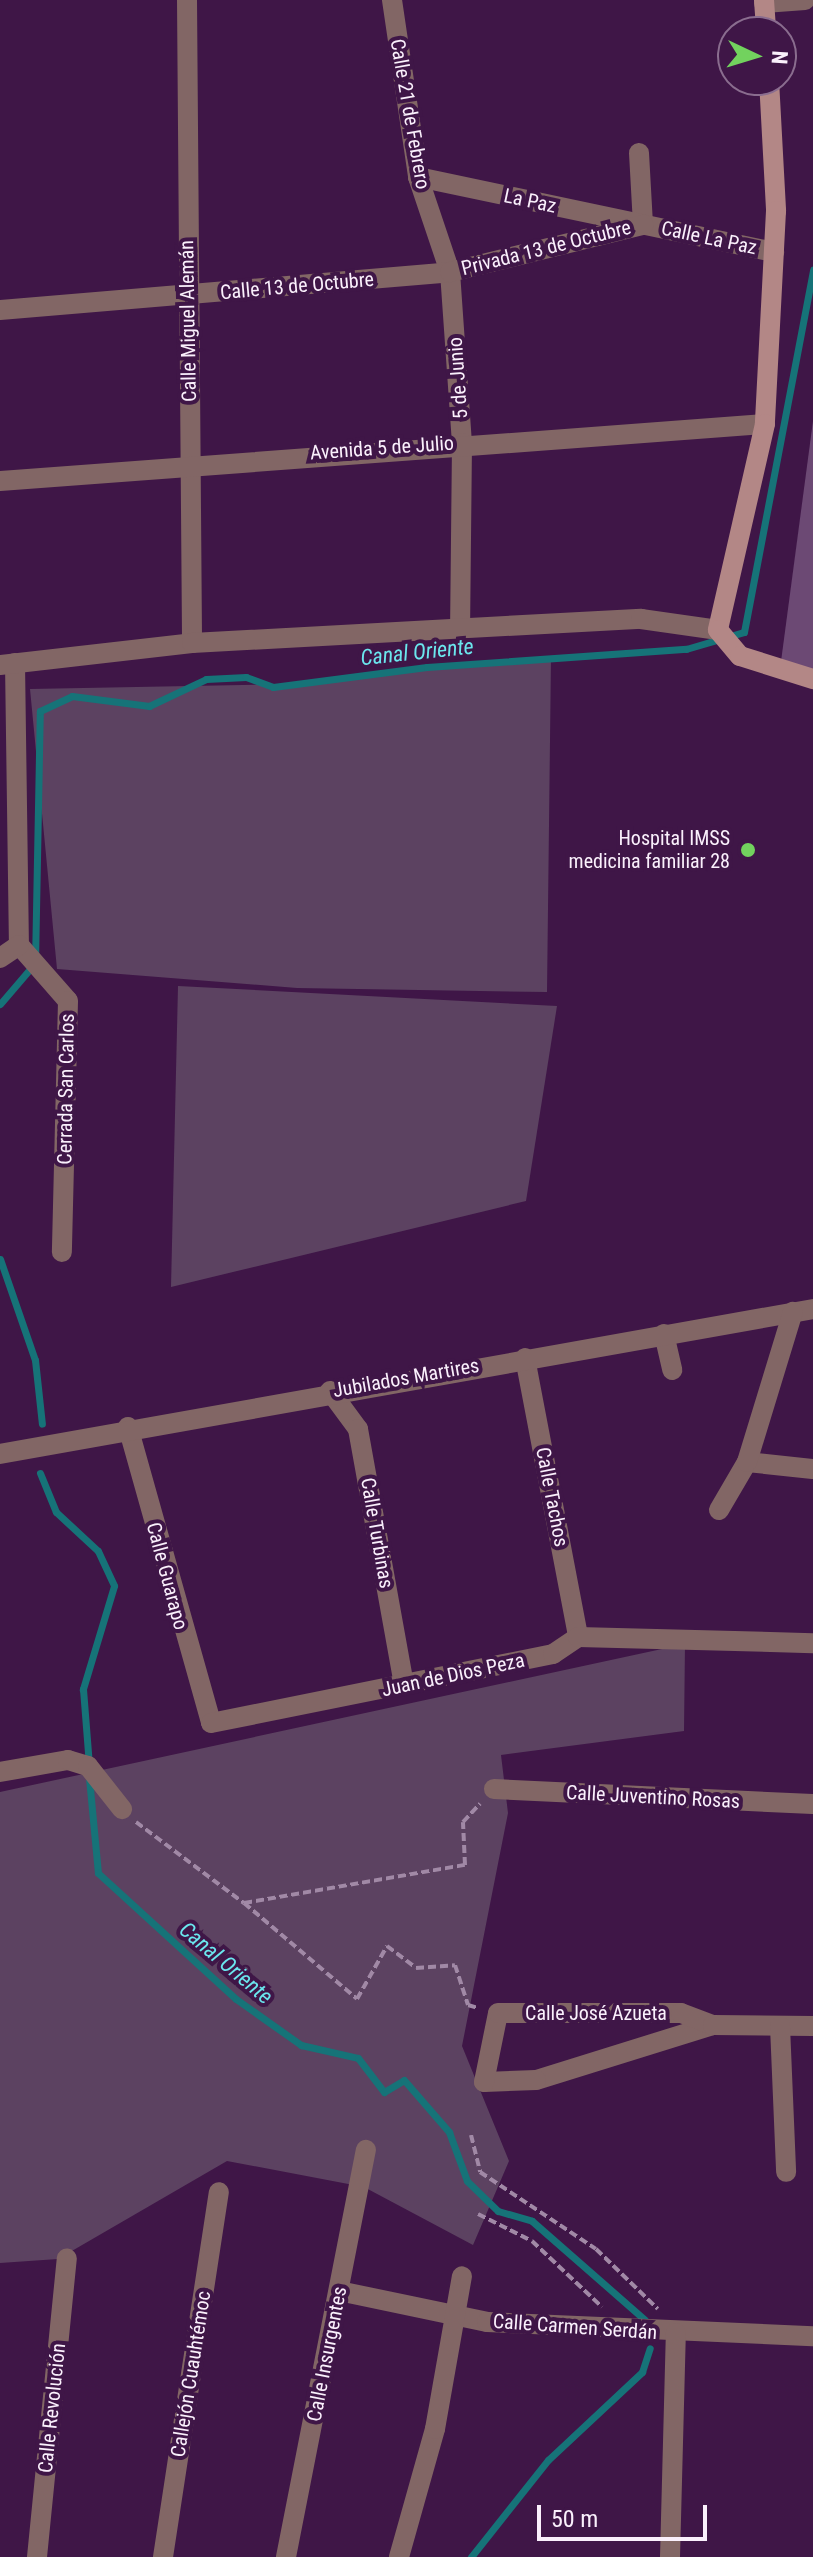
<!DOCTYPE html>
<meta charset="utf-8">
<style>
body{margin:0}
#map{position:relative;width:813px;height:2557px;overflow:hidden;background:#3f1647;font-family:"Roboto Condensed",sans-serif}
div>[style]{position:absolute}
.green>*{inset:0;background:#5c4261}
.forest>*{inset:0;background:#6c4974}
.stream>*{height:7px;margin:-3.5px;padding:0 3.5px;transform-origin:3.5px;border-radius:3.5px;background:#167378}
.path>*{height:4px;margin-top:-2px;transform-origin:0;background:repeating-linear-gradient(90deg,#a189a6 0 8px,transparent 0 12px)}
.street>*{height:20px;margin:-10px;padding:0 10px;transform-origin:10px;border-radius:10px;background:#826665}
.secondary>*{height:20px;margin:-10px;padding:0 10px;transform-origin:10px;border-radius:10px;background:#b38786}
.dots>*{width:22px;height:22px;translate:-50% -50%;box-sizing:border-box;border:4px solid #3f1647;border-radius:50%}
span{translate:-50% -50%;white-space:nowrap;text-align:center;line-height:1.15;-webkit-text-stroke:8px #3f1647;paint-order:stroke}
.street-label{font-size:20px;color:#faf0fc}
.poi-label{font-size:20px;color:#faf0fc}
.right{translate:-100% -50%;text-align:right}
.water-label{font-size:22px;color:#6be7ee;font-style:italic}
.north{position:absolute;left:717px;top:16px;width:80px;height:80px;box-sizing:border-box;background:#3f1647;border:2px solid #8a6d8f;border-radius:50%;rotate:94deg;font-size:22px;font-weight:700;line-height:32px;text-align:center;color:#faf0fc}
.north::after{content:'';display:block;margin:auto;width:28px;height:36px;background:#72d25e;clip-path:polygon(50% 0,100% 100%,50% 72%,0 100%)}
.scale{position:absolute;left:537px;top:2505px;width:170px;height:36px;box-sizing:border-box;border:4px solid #faf0fc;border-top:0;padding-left:10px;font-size:24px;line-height:28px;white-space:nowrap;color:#faf0fc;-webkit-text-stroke:6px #3f1647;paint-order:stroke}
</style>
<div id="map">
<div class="green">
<i style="clip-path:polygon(551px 657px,547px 992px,297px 988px,57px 969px,30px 689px,301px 684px)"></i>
<i style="clip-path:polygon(178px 986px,557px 1006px,526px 1201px,171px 1287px)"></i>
<i style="clip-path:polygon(685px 1644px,684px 1731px,501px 1755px,508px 1813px,462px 2046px,509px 2161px,473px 2245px,364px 2187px,227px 2161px,58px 2259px,0 2263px,0 1792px)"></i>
</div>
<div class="forest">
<i style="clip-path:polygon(813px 421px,813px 677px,780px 669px)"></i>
</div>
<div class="stream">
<i style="left:0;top:1004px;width:54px;rotate:-49.5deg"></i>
<i style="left:35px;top:963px;width:252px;rotate:-88.9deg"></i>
<i style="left:40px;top:711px;width:35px;rotate:-25deg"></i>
<i style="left:72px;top:696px;width:78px;rotate:7.4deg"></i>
<i style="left:149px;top:706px;width:63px;rotate:-25.3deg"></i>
<i style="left:206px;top:679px;width:40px;rotate:-2.9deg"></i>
<i style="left:246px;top:677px;width:29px;rotate:20deg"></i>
<i style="left:273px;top:687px;width:155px;rotate:-7.4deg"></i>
<i style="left:427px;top:667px;width:260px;rotate:-4deg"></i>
<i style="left:686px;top:649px;width:60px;rotate:-16.3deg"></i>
<i style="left:744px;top:632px;width:369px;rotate:-79.2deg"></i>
<i style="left:0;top:1259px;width:107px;rotate:70.9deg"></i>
<i style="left:35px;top:1360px;width:64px;rotate:83.8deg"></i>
<i style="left:40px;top:1473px;width:42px;rotate:67.7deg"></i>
<i style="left:56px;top:1512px;width:57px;rotate:42.9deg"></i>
<i style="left:98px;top:1551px;width:38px;rotate:65deg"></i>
<i style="left:114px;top:1586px;width:108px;rotate:106.8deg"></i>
<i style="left:83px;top:1689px;width:77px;rotate:85.5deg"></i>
<i style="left:89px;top:1778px;width:95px;rotate:84.6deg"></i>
<i style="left:98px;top:1873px;width:187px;rotate:42.4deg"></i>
<i style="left:236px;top:1999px;width:80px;rotate:35.3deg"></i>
<i style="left:301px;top:2045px;width:58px;rotate:12.8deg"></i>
<i style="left:358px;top:2058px;width:43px;rotate:52.6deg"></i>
<i style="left:384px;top:2092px;width:23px;rotate:-31deg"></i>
<i style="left:404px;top:2080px;width:69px;rotate:49.1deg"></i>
<i style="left:449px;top:2132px;width:52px;rotate:69.8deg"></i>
<i style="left:467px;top:2181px;width:43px;rotate:44.1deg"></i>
<i style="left:498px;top:2211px;width:35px;rotate:16deg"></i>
<i style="left:532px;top:2221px;width:150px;rotate:41.2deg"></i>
<i style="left:471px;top:2557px;width:124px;rotate:-51.6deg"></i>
<i style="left:548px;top:2460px;width:129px;rotate:-43.1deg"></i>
<i style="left:642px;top:2372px;width:25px;rotate:-72deg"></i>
</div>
<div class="path">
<i style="left:136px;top:1822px;width:135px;rotate:36.9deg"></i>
<i style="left:244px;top:1903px;width:224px;rotate:-9.8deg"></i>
<i style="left:465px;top:1865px;width:43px;rotate:-92.7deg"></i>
<i style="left:463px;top:1822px;width:25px;rotate:-47deg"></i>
<i style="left:244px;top:1903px;width:148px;rotate:40.3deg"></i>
<i style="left:357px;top:1999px;width:61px;rotate:-60.5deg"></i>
<i style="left:387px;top:1946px;width:36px;rotate:37deg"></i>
<i style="left:416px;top:1968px;width:39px;rotate:-4deg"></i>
<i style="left:455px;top:1965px;width:42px;rotate:72deg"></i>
<i style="left:468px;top:2005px;width:10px;rotate:17deg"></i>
<i style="left:471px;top:2135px;width:38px;rotate:76deg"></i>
<i style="left:480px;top:2172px;width:139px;rotate:33.6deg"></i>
<i style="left:596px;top:2249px;width:86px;rotate:44.1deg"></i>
<i style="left:478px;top:2214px;width:60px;rotate:26.6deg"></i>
<i style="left:532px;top:2241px;width:96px;rotate:43.3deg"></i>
</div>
<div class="street">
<i style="left:187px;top:0;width:643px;rotate:89.55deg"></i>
<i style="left:392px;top:0;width:179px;rotate:81.6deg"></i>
<i style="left:418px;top:177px;width:100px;rotate:71.4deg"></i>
<i style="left:450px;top:272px;width:171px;rotate:86deg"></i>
<i style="left:462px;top:443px;width:186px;rotate:90.6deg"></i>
<i style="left:764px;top:3px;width:41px;rotate:-4.2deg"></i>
<i style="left:639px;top:153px;width:72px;rotate:86.8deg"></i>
<i style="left:418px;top:177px;width:364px;rotate:11.9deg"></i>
<i style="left:0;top:310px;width:452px;rotate:-4.8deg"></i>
<i style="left:450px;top:272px;width:199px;rotate:-13.7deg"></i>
<i style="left:0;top:481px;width:767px;rotate:-4.26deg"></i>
<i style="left:15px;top:663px;width:282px;rotate:89.2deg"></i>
<i style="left:0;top:665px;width:193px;rotate:-6.5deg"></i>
<i style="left:192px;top:643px;width:450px;rotate:-3.1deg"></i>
<i style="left:641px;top:619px;width:78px;rotate:8.1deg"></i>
<i style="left:19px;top:945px;width:74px;rotate:48.8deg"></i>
<i style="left:68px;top:1001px;width:251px;rotate:91.4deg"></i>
<i style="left:0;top:958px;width:23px;rotate:-34deg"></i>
<i style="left:664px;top:1334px;width:37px;rotate:77deg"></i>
<i style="left:525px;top:1358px;width:284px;rotate:79.2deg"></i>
<i style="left:330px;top:1391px;width:47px;rotate:53.6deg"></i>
<i style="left:358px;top:1429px;width:259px;rotate:79.8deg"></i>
<i style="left:128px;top:1427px;width:307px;rotate:74.3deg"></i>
<i style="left:211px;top:1723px;width:349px;rotate:-11.4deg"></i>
<i style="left:553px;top:1654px;width:30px;rotate:-34deg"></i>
<i style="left:578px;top:1637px;width:235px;rotate:1.5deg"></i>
<i style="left:0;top:1454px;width:826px;rotate:-10.11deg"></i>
<i style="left:747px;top:1462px;width:66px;rotate:6.1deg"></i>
<i style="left:719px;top:1510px;width:56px;rotate:-59.7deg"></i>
<i style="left:747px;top:1462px;width:157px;rotate:-73deg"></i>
<i style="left:0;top:1772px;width:69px;rotate:-10deg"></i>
<i style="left:68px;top:1760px;width:21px;rotate:17deg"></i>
<i style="left:88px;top:1766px;width:55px;rotate:51.7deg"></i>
<i style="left:494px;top:1789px;width:319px;rotate:2.7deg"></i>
<i style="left:713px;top:2025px;width:185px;rotate:162.7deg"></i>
<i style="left:536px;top:2080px;width:52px;rotate:177.8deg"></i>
<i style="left:484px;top:2082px;width:70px;rotate:-78.5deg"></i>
<i style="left:498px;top:2013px;width:183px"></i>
<i style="left:681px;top:2013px;width:34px;rotate:21deg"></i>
<i style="left:713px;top:2025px;width:100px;rotate:0.6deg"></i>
<i style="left:780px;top:2026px;width:146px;rotate:87.6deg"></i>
<i style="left:339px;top:2291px;width:151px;rotate:11.8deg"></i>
<i style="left:487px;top:2322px;width:326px;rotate:2.5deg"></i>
<i style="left:37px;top:2557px;width:300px;rotate:-84.3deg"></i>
<i style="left:163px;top:2557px;width:369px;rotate:-81.3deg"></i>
<i style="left:286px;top:2557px;width:415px;rotate:-78.9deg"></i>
<i style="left:399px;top:2557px;width:133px;rotate:-74.3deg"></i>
<i style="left:435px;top:2429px;width:155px;rotate:-80deg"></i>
<i style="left:670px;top:2557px;width:224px;rotate:-88.5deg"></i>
</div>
<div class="secondary">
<i style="left:764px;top:0;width:32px;rotate:86deg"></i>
<i style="left:769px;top:80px;width:131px;rotate:86.9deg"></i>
<i style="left:776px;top:211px;width:213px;rotate:93deg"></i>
<i style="left:765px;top:424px;width:211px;rotate:102.9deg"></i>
<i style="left:718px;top:630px;width:34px;rotate:50deg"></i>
<i style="left:740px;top:656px;width:77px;rotate:17.5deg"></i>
</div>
<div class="dots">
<i style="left:748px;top:850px;background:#72d25e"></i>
</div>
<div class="street-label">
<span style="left:410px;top:114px;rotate:80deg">Calle 21 de Febrero</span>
<span style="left:530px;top:201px;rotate:12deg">La Paz</span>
<span style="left:709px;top:238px;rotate:12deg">Calle La Paz</span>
<span style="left:546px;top:248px;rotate:-14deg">Privada 13 de Octubre</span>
<span style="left:297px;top:286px;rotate:-5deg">Calle 13 de Octubre</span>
<span style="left:188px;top:321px;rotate:-91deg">Calle Miguel Alemán</span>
<span style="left:458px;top:378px;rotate:-94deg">5 de Junio</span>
<span style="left:382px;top:448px;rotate:-4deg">Avenida 5 de Julio</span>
<span style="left:66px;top:1089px;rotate:-89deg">Cerrada San Carlos</span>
<span style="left:406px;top:1378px;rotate:-10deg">Jubilados Martires</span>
<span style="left:552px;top:1497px;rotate:79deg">Calle Tachos</span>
<span style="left:377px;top:1533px;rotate:80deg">Calle Turbinas</span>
<span style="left:167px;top:1576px;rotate:75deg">Calle Guarapo</span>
<span style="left:453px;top:1675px;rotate:-12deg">Juan de Dios Peza</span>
<span style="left:653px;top:1797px;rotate:3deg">Calle Juventino Rosas</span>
<span style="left:596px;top:2013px">Calle José Azueta</span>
<span style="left:575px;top:2327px;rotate:4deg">Calle Carmen Serdán</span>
<span style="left:327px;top:2354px;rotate:-79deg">Calle Insurgentes</span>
<span style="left:191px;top:2374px;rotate:-81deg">Callejón Cuauhtémoc</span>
<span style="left:52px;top:2408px;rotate:-84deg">Calle Revolución</span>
</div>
<div class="poi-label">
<span class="right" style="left:730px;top:850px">Hospital IMSS<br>medicina familiar 28</span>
</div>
<div class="water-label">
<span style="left:417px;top:652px;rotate:-6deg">Canal Oriente</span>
<span style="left:226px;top:1963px;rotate:40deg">Canal Oriente</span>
</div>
<div class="north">N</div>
<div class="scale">50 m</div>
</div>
